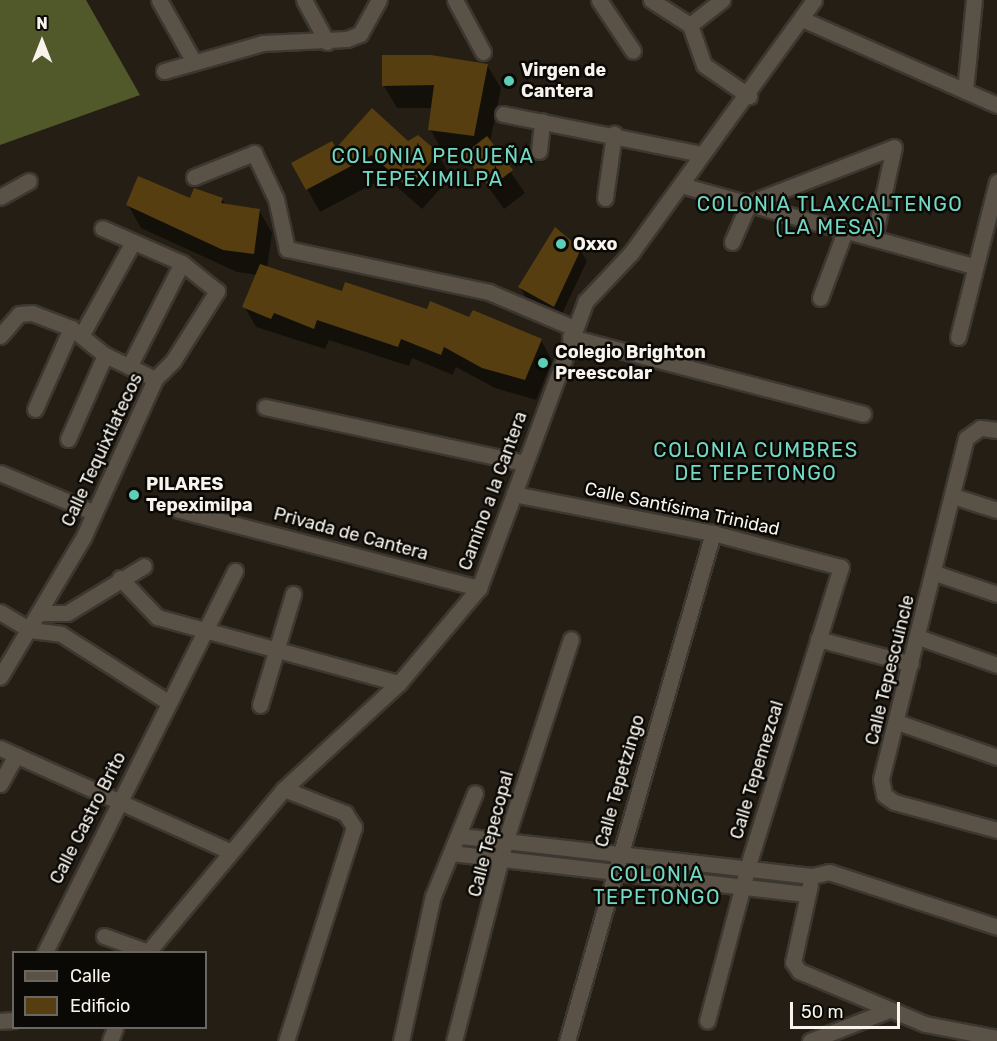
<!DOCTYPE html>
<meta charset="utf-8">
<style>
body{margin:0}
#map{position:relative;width:997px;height:1041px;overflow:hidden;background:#251e14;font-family:Rubik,sans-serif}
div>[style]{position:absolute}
.forest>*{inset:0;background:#51582a}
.shadow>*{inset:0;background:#0007}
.building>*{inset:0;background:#563e11}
.roads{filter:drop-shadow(2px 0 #3d3731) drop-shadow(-2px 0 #3d3731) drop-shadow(0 2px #3d3731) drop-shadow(0 -2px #3d3731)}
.minor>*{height:15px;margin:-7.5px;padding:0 7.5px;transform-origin:7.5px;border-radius:7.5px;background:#5a5246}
.dots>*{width:16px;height:16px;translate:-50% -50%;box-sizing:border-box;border:3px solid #0b0905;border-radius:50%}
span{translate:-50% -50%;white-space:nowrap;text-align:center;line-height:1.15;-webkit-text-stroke:5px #0b0905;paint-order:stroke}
.poi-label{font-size:18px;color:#f8f4ed;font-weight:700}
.left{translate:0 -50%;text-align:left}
.street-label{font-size:18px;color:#f8f4ed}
.neighbourhood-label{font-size:20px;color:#73d8c4;letter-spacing:1.5px}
.legend{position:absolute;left:12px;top:951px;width:195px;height:78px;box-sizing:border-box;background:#0b0905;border:2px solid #6a6762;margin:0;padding:8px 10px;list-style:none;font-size:18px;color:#f8f4ed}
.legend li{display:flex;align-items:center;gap:12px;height:30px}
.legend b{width:30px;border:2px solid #6a6762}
.north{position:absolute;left:12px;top:12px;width:60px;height:60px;-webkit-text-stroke:4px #0b0905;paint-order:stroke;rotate:0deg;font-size:16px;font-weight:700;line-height:24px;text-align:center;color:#f8f4ed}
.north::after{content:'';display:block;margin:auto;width:21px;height:27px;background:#f8f4ed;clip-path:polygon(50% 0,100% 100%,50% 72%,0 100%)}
.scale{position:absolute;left:790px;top:1002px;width:110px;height:27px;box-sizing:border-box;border:3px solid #f8f4ed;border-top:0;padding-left:8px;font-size:18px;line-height:21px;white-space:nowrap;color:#f8f4ed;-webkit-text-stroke:4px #0b0905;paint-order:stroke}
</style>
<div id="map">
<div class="forest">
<i style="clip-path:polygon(0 0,86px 0,140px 95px,0 145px)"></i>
</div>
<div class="shadow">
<i style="clip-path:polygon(487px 65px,501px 88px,490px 142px,525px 193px,504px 209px,465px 155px,443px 152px,430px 129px,433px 108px,397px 108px,384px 86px)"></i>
<i style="clip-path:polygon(408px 143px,438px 154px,451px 177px,422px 209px,386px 177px,320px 212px,293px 164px,336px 151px)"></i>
<i style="clip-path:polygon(222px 199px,226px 206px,259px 210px,272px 233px,267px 268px,342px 293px,541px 340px,552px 361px,536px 400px,495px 388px,456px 367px,453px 375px,412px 358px,409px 366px,329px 340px,325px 349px,256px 327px,244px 306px,257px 275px,237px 272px,141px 228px,128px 205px)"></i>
<i style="clip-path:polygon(580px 250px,587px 261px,560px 318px,526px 298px,520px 287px)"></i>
</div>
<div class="building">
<i style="clip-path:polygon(382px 55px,431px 55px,488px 64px,474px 136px,428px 130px,434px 85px,382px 86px)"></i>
<i style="clip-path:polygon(372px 108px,408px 141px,418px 135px,439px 153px,408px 188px,372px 155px,306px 190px,291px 163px,332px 141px,336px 148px)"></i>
<i style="clip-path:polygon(487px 136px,513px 170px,490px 188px,463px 155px)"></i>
<i style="clip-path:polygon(138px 176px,190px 198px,194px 188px,223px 198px,221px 203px,260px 209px,254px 254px,223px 250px,126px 205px)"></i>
<i style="clip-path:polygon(555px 227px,581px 249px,554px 307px,518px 287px)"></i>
<i style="clip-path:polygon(260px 264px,342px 291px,345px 282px,427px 309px,430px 301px,469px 317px,473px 310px,542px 339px,525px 380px,482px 368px,444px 347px,441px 355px,401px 339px,398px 347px,317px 320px,314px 329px,274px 313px,271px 319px,242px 307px)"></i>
</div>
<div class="roads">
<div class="minor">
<i style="left:159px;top:0;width:71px;rotate:60.6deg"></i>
<i style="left:304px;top:0;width:48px;rotate:61.3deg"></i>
<i style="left:455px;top:0;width:59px;rotate:61.7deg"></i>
<i style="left:599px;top:0;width:61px;rotate:56.3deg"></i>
<i style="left:651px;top:0;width:46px;rotate:32.7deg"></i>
<i style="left:690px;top:25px;width:42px;rotate:70.7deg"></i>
<i style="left:704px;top:65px;width:55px;rotate:34.6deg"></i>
<i style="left:802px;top:19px;width:213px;rotate:23.8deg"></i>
<i style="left:690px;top:25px;width:41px;rotate:-38deg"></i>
<i style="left:164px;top:71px;width:103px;rotate:-15.8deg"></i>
<i style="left:263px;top:43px;width:84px;rotate:-2.7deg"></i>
<i style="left:347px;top:39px;width:14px;rotate:-21deg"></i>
<i style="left:360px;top:34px;width:39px;rotate:-61deg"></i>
<i style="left:965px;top:91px;width:91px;rotate:-84.4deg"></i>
<i style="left:503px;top:114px;width:203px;rotate:11.4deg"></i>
<i style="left:539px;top:151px;width:30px;rotate:-84deg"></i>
<i style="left:194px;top:177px;width:65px;rotate:-21.8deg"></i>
<i style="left:254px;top:153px;width:51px;rotate:64.4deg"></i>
<i style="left:276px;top:199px;width:51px;rotate:77.6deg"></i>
<i style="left:287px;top:249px;width:207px;rotate:12deg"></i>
<i style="left:489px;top:292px;width:92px;rotate:23deg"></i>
<i style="left:681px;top:185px;width:304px;rotate:15.5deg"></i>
<i style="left:0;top:197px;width:33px;rotate:-29deg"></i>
<i style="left:605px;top:198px;width:65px;rotate:-82deg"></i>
<i style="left:874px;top:238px;width:93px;rotate:-77.6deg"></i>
<i style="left:732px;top:242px;width:43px;rotate:-66.4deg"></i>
<i style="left:749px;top:203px;width:155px;rotate:-21.1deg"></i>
<i style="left:820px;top:298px;width:72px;rotate:-69.5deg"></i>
<i style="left:82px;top:334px;width:105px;rotate:-61deg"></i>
<i style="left:0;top:336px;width:29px;rotate:-49deg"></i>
<i style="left:19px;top:314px;width:13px;rotate:-4deg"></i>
<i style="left:32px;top:313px;width:42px;rotate:21deg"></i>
<i style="left:71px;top:328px;width:43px;rotate:38.5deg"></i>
<i style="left:105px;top:355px;width:55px;rotate:25.6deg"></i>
<i style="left:570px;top:337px;width:303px;rotate:14.7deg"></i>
<i style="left:958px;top:337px;width:160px;rotate:-75.9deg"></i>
<i style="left:130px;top:365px;width:114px;rotate:-63deg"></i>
<i style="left:265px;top:407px;width:264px;rotate:12.2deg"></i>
<i style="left:35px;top:409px;width:89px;rotate:-66deg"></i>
<i style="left:997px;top:430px;width:17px;rotate:-173deg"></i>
<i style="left:980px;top:428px;width:17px;rotate:144deg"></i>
<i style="left:966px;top:438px;width:351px;rotate:104deg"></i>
<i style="left:881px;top:779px;width:16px;rotate:79deg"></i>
<i style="left:884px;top:795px;width:12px;rotate:35deg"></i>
<i style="left:894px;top:802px;width:107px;rotate:15.2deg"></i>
<i style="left:68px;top:439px;width:92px;rotate:-66.2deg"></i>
<i style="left:0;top:473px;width:101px;rotate:22.8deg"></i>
<i style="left:514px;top:494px;width:203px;rotate:11.1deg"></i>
<i style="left:713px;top:533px;width:132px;rotate:14.9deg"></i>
<i style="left:841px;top:567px;width:313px;rotate:107.3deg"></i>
<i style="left:748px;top:866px;width:160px;rotate:104.8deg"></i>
<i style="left:953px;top:496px;width:46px;rotate:17.7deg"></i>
<i style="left:179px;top:510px;width:310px;rotate:14.6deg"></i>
<i style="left:935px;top:573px;width:65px;rotate:18.7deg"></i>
<i style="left:120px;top:578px;width:54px;rotate:46.5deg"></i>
<i style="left:157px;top:617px;width:251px;rotate:15.3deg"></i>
<i style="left:0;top:612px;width:35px;rotate:31deg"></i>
<i style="left:30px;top:630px;width:31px;rotate:7deg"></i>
<i style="left:61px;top:634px;width:125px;rotate:32.5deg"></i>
<i style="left:39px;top:613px;width:28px"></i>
<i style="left:67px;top:613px;width:90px;rotate:-31.4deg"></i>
<i style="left:918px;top:637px;width:84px;rotate:19.5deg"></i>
<i style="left:818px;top:639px;width:96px;rotate:15deg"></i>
<i style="left:0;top:677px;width:162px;rotate:-59.2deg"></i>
<i style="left:83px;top:538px;width:175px;rotate:-65.6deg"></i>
<i style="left:155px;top:379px;width:25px;rotate:-45deg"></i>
<i style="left:173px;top:361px;width:83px;rotate:-57.8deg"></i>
<i style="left:217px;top:291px;width:45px;rotate:-141.3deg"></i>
<i style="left:182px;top:263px;width:87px;rotate:-156.4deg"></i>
<i style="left:260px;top:705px;width:116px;rotate:-73.4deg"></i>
<i style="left:897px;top:722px;width:106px;rotate:19.3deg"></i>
<i style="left:0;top:748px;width:251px;rotate:24.2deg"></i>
<i style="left:0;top:784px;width:33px;rotate:-61deg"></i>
<i style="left:284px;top:789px;width:66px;rotate:21.5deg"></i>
<i style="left:345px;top:813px;width:17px;rotate:57deg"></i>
<i style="left:354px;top:827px;width:225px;rotate:107.6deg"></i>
<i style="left:461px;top:836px;width:353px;rotate:6.5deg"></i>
<i style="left:812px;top:876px;width:17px;rotate:-13deg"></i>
<i style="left:829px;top:872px;width:177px;rotate:18.1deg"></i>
<i style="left:451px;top:853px;width:359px;rotate:6.6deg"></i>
<i style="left:810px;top:885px;width:79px;rotate:102.4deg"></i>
<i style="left:793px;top:962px;width:11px;rotate:56deg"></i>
<i style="left:799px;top:971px;width:137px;rotate:22.8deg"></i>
<i style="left:925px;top:1024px;width:73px;rotate:11deg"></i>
<i style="left:104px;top:936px;width:47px;rotate:20deg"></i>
<i style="left:45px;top:952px;width:426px;rotate:-63.5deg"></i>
<i style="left:148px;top:952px;width:212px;rotate:-50.2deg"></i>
<i style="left:284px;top:789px;width:156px;rotate:-42.7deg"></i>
<i style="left:399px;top:683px;width:124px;rotate:-49.9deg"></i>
<i style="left:479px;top:588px;width:306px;rotate:-69.6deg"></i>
<i style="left:586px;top:301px;width:66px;rotate:-46.8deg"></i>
<i style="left:631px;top:253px;width:312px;rotate:-54.1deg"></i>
<i style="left:0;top:1021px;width:14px;rotate:-4deg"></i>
<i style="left:110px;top:1041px;width:14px;rotate:-69deg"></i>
<i style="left:401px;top:1041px;width:148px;rotate:-77.6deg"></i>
<i style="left:433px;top:896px;width:111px;rotate:-67.8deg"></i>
<i style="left:454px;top:1041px;width:209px;rotate:-75.6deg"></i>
<i style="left:506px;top:839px;width:210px;rotate:-72deg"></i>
<i style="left:567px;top:1041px;width:529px;rotate:-73.97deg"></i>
<i style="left:810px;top:1041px;width:85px;rotate:-21.4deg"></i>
</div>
</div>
<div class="dots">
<i style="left:509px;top:81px;background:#5dceb8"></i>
<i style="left:561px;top:244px;background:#5dceb8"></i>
<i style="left:543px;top:363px;background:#5dceb8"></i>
<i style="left:134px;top:495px;background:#5dceb8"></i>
</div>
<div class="poi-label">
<span class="left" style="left:521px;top:81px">Virgen de<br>Cantera</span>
<span class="left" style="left:573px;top:244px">Oxxo</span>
<span class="left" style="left:555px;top:363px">Colegio Brighton<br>Preescolar</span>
<span class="left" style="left:146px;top:495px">PILARES<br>Tepeximilpa</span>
</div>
<div class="street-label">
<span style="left:102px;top:450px;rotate:-65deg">Calle Tequixtlatecos</span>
<span style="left:493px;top:491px;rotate:-70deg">Camino a la Cantera</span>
<span style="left:682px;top:509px;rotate:12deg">Calle Santísima Trinidad</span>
<span style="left:351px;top:534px;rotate:15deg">Privada de Cantera</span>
<span style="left:890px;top:670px;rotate:-76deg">Calle Tepescuincle</span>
<span style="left:757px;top:770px;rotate:-73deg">Calle Tepemezcal</span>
<span style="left:620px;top:781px;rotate:-74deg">Calle Tepetzingo</span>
<span style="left:88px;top:818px;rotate:-63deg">Calle Castro Brito</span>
<span style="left:491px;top:834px;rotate:-75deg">Calle Tepecopal</span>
</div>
<div class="neighbourhood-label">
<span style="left:433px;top:168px">COLONIA PEQUEÑA<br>TEPEXIMILPA</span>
<span style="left:830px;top:216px">COLONIA TLAXCALTENGO<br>(LA MESA)</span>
<span style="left:756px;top:462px">COLONIA CUMBRES<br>DE TEPETONGO</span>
<span style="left:657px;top:886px">COLONIA<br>TEPETONGO</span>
</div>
<ul class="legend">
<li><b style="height:8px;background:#5a5246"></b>Calle</li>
<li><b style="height:16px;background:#563e11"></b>Edificio</li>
</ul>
<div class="north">N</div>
<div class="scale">50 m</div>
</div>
